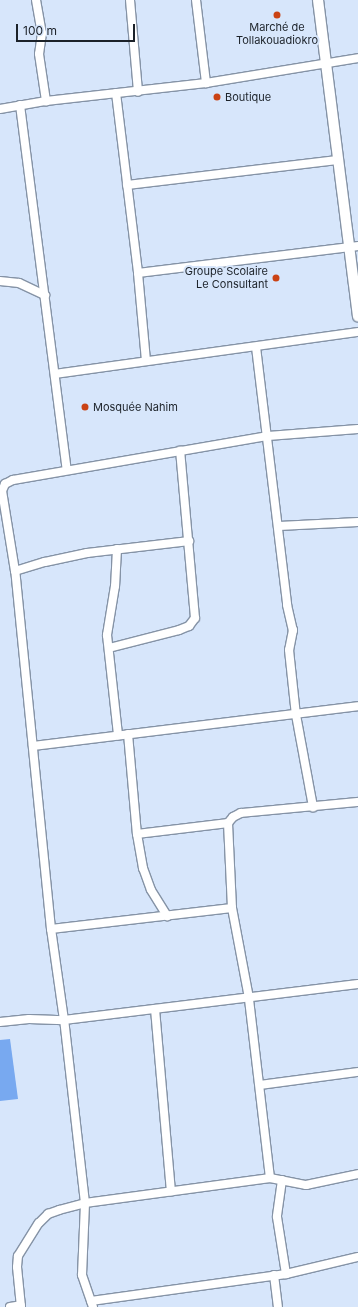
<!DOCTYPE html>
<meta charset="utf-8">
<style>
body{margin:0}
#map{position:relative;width:358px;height:1307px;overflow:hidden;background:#d7e6fb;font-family:Inter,sans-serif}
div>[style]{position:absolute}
.water>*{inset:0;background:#78a9f0}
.roads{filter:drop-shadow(1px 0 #8593a6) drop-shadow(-1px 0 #8593a6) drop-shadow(0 1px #8593a6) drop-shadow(0 -1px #8593a6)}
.minor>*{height:8px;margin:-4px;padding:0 4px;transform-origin:4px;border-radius:4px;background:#fff}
.tertiary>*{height:10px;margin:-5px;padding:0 5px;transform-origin:5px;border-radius:5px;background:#fff}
.dots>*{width:11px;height:11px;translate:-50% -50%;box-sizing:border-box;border:2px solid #d7e6fb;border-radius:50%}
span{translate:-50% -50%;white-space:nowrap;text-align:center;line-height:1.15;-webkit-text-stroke:4px #d7e6fb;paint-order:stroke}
.poi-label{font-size:11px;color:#1c2229}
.left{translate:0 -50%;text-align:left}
.right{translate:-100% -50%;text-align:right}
.scale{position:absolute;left:16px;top:24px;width:119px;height:18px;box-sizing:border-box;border:2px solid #1c2229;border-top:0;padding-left:5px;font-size:12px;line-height:14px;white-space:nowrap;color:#1c2229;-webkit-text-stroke:3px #d7e6fb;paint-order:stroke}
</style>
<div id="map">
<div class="water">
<i style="clip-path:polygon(10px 1039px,18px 1099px,0 1101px,0 1040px)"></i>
</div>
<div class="roads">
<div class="minor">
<i style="left:36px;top:0;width:34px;rotate:80deg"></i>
<i style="left:42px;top:33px;width:21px;rotate:98deg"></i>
<i style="left:39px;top:54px;width:48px;rotate:81.5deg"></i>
<i style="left:130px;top:0;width:92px;rotate:85deg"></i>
<i style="left:196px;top:0;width:84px;rotate:83.1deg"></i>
<i style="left:116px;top:93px;width:181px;rotate:83deg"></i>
<i style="left:138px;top:273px;width:88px;rotate:84.8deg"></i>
<i style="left:20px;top:105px;width:368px;rotate:82.7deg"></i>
<i style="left:0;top:109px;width:47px;rotate:-9.9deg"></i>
<i style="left:46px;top:101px;width:161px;rotate:-6.4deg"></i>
<i style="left:206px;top:83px;width:154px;rotate:-9.3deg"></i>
<i style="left:127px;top:185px;width:212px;rotate:-6.8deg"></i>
<i style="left:138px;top:273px;width:222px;rotate:-7deg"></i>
<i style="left:0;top:281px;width:19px;rotate:6deg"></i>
<i style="left:19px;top:283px;width:29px;rotate:25deg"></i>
<i style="left:256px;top:347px;width:260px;rotate:83.1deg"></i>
<i style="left:287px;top:605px;width:26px;rotate:77deg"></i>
<i style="left:293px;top:630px;width:20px;rotate:101deg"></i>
<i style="left:289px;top:650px;width:65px;rotate:83.9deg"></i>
<i style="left:296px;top:715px;width:94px;rotate:79.5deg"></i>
<i style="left:55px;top:374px;width:306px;rotate:-7.9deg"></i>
<i style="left:279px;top:526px;width:79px;rotate:-2.9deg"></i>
<i style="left:117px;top:549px;width:37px;rotate:93deg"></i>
<i style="left:115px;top:586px;width:50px;rotate:99.3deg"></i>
<i style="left:107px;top:635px;width:101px;rotate:83.7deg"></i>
<i style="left:15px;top:571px;width:31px;rotate:-17deg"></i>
<i style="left:45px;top:562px;width:43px;rotate:-12.1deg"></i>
<i style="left:87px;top:553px;width:103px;rotate:-6.7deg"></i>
<i style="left:109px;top:648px;width:72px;rotate:-14.4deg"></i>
<i style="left:179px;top:630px;width:11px;rotate:-22deg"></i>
<i style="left:189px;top:626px;width:10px;rotate:-53deg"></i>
<i style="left:195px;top:618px;width:168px;rotate:-95.1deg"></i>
<i style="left:128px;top:734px;width:100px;rotate:84.9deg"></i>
<i style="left:137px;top:834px;width:35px;rotate:80deg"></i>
<i style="left:143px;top:868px;width:23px;rotate:70deg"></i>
<i style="left:151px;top:890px;width:31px;rotate:58deg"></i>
<i style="left:33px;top:746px;width:327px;rotate:-7deg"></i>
<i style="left:137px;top:834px;width:92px;rotate:-6.9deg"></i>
<i style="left:51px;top:929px;width:182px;rotate:-6.6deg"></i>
<i style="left:155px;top:1009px;width:183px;rotate:85deg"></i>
<i style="left:0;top:1022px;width:29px;rotate:-6deg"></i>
<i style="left:29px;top:1019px;width:35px;rotate:2deg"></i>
<i style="left:64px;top:1020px;width:296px;rotate:-7deg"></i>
<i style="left:260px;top:1085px;width:99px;rotate:-7.6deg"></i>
<i style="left:270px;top:1178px;width:181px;rotate:-96.7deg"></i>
<i style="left:249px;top:998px;width:92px;rotate:-100.7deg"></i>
<i style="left:232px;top:908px;width:85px;rotate:-92.7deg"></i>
<i style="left:228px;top:823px;width:8px;rotate:-50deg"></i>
<i style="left:233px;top:817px;width:9px;rotate:-27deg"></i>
<i style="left:241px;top:813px;width:118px;rotate:-5.4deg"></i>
<i style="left:282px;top:1180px;width:37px;rotate:98deg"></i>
<i style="left:277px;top:1217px;width:58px;rotate:81deg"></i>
<i style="left:274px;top:1275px;width:32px;rotate:83deg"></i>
<i style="left:91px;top:1301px;width:197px;rotate:-7.9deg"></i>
<i style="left:286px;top:1274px;width:74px;rotate:-13.3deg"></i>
<i style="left:10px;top:1307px;width:11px;rotate:-10deg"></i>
<i style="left:21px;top:1307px;width:40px;rotate:-95.7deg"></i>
<i style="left:17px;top:1267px;width:11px;rotate:-85deg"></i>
<i style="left:18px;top:1256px;width:39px;rotate:-58deg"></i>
<i style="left:39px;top:1223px;width:13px;rotate:-45deg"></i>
<i style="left:48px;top:1214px;width:12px;rotate:-20deg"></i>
<i style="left:59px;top:1210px;width:27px;rotate:-15deg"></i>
<i style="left:85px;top:1203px;width:187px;rotate:-7.7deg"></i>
<i style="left:270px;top:1178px;width:37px;rotate:11deg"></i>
<i style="left:306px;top:1185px;width:53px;rotate:-11.9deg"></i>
<i style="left:93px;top:1307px;width:34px;rotate:-109deg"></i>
<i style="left:82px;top:1275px;width:72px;rotate:-87.6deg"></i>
<i style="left:85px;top:1203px;width:184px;rotate:-96.5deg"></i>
<i style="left:64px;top:1020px;width:92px;rotate:-98.1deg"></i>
<i style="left:51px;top:929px;width:360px;rotate:-95.7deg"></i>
<i style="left:15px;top:571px;width:81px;rotate:-99.2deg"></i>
<i style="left:2px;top:491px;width:8px;rotate:-67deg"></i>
<i style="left:5px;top:484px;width:9px;rotate:-27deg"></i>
<i style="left:13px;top:480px;width:259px;rotate:-9.8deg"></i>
<i style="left:268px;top:436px;width:90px;rotate:-4.4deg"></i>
</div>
<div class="tertiary">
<i style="left:318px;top:0;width:319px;rotate:82.8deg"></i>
</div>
</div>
<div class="dots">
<i style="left:277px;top:15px;background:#ca4214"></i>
<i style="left:217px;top:97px;background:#ca4214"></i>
<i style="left:276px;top:278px;background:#ca4214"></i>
<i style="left:85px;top:407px;background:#ca4214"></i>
</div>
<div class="poi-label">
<span style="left:277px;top:34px">Marché de<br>Tollakouadiokro</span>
<span class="left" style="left:225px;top:97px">Boutique</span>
<span class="right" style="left:268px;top:278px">Groupe Scolaire<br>Le Consultant</span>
<span class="left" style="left:93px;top:407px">Mosquée Nahim</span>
</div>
<div class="scale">100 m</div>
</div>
